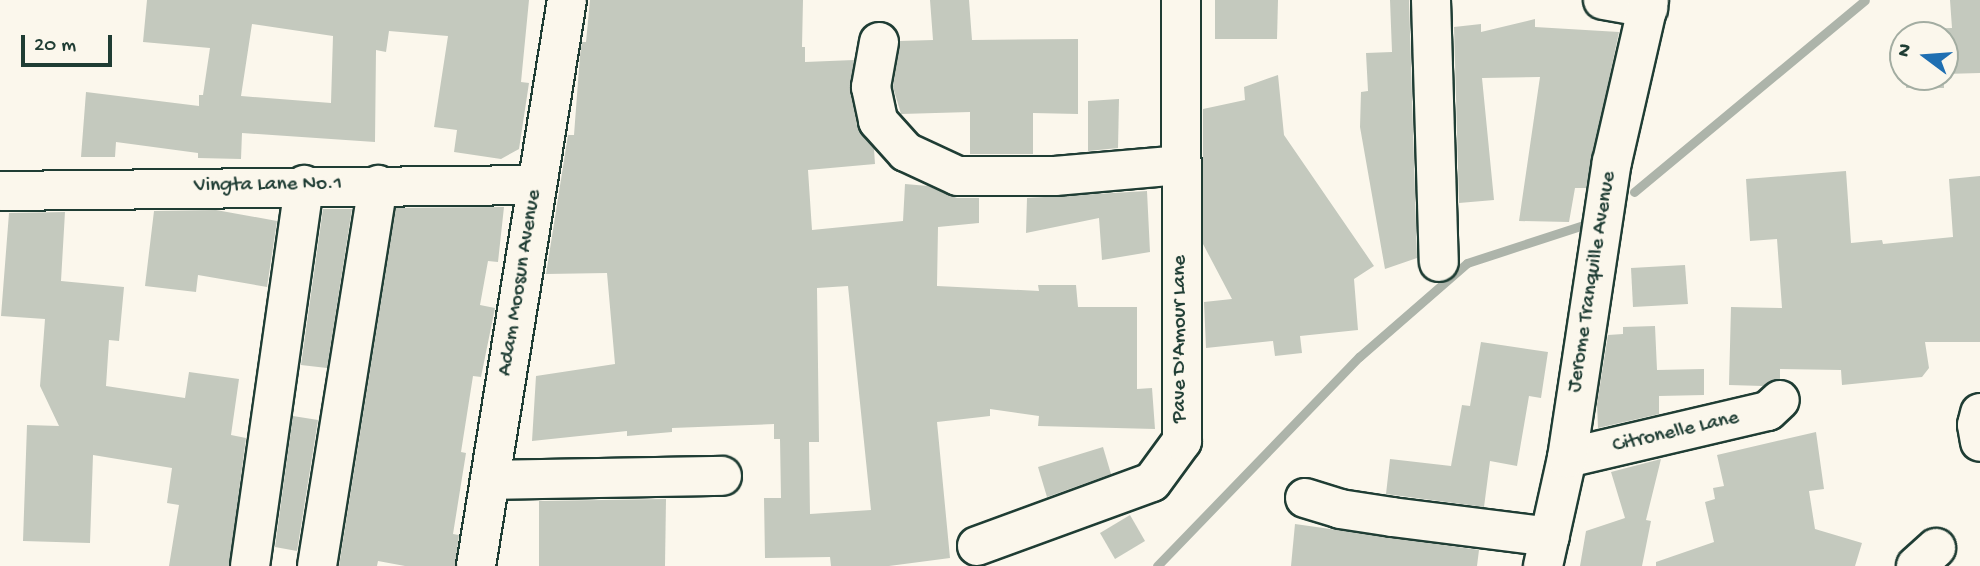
<!DOCTYPE html>
<style>
body{margin:0}
#map{position:relative;width:1980px;height:566px;overflow:hidden;background:#fbf7ec;font-family:"Gochi Hand",sans-serif}
div>[style]{position:absolute}
.stream>*{height:9px;margin:-4.5px;padding:0 4.5px;transform-origin:4.5px;border-radius:4.5px;background:#adb4aa}
.building>*{inset:0;background:#c4c9be}
.roads{filter:drop-shadow(2px 0 #1f3d34) drop-shadow(-2px 0 #1f3d34) drop-shadow(0 2px #1f3d34) drop-shadow(0 -2px #1f3d34)}
.minor>*{height:38px;margin:-19px;padding:0 19px;transform-origin:19px;border-radius:19px;background:#fbf7ec}
span{translate:-50% -50%;white-space:nowrap;text-align:center;line-height:1.15;-webkit-text-stroke:6px #fbf7ec;paint-order:stroke}
.street-label{font-size:21px;color:#1f3d34}
.north{position:absolute;left:1889px;top:21px;width:70px;height:70px;box-sizing:border-box;background:#fbf7ec;border:2px solid #a3ada2;border-radius:50%;rotate:286deg;font-size:19px;font-weight:700;line-height:28px;text-align:center;color:#1f3d34}
.north::after{content:'';display:block;margin:auto;width:24px;height:32px;background:#1f6fb2;clip-path:polygon(50% 0,100% 100%,50% 72%,0 100%)}
.scale{position:absolute;left:21px;top:35px;width:91px;height:32px;box-sizing:border-box;border:4px solid #1f3d34;border-top:0;padding-left:9px;font-size:21px;line-height:24px;white-space:nowrap;color:#1f3d34;-webkit-text-stroke:5px #fbf7ec;paint-order:stroke}
</style>
<div id="map">
<div class="stream">
<i style="left:1634px;top:192px;width:300px;rotate:-39.7deg"></i>
<i style="left:1157px;top:566px;width:291px;rotate:-46deg"></i>
<i style="left:1359px;top:357px;width:143px;rotate:-41deg"></i>
<i style="left:1467px;top:263px;width:125px;rotate:-18.1deg"></i>
</div>
<div class="building">
<i style="clip-path:polygon(evenodd,147px 0,529px 0,521px 82px,529px 83px,519px 149px,501px 159px,454px 152px,457px 130px,434px 127px,448px 36px,389px 31px,386px 52px,376px 50px,375px 142px,242px 133px,241px 159px,198px 158px,198px 153px,116px 142px,115px 157px,81px 157px,86px 92px,199px 106px,199px 95px,203px 95px,210px 48px,143px 42px,147px 0,252px 24px,333px 36px,331px 103px,241px 96px,252px 24px)"></i>
<i style="clip-path:polygon(evenodd,590px 0,803px 0,802px 47px,805px 47px,805px 62px,854px 60px,850px 91px,857px 125px,874px 149px,875px 164px,808px 170px,812px 230px,903px 221px,905px 184px,928px 186px,957px 198px,979px 198px,979px 223px,938px 227px,937px 286px,1039px 291px,1038px 285px,1076px 285px,1078px 307px,1137px 307px,1137px 389px,1152px 388px,1155px 429px,1038px 426px,1039px 416px,990px 409px,990px 416px,937px 422px,950px 558px,889px 566px,831px 566px,830px 557px,765px 558px,764px 498px,781px 498px,780px 439px,774px 439px,774px 424px,672px 428px,672px 432px,627px 436px,627px 431px,532px 441px,536px 376px,615px 364px,607px 273px,546px 274px,568px 135px,574px 135px,580px 55px,582px 42px,586px 42px,590px 0,848px 286px,871px 510px,810px 514px,809px 442px,819px 442px,817px 288px,848px 286px)"></i>
<i style="clip-path:polygon(930px 0,969px 0,972px 40px,1078px 39px,1078px 114px,1033px 113px,1033px 154px,970px 154px,970px 112px,901px 114px,893px 87px,900px 41px,933px 40px)"></i>
<i style="clip-path:polygon(1215px 0,1278px 0,1277px 39px,1215px 39px)"></i>
<i style="clip-path:polygon(1390px 0,1409px 0,1417px 258px,1385px 269px,1360px 127px,1361px 92px,1368px 91px,1366px 53px,1392px 52px)"></i>
<i style="clip-path:polygon(1950px 0,1980px 0,1980px 73px,1945px 74px,1945px 35px,1905px 35px,1905px 29px,1952px 28px)"></i>
<i style="clip-path:polygon(1535px 19px,1535px 27px,1619px 32px,1586px 188px,1575px 188px,1569px 222px,1519px 221px,1540px 77px,1482px 78px,1494px 200px,1459px 203px,1454px 27px,1481px 24px,1481px 32px)"></i>
<i style="clip-path:polygon(1278px 75px,1284px 135px,1374px 266px,1354px 279px,1358px 330px,1300px 336px,1302px 353px,1275px 356px,1273px 341px,1206px 348px,1204px 302px,1232px 299px,1203px 244px,1203px 109px,1245px 100px,1244px 87px)"></i>
<i style="clip-path:polygon(1906px 77px,1944px 77px,1944px 88px,1906px 88px)"></i>
<i style="clip-path:polygon(1119px 99px,1118px 148px,1088px 151px,1088px 101px)"></i>
<i style="clip-path:polygon(1846px 171px,1851px 243px,1882px 240px,1883px 244px,1953px 237px,1949px 179px,1980px 176px,1980px 342px,1925px 342px,1929px 368px,1922px 377px,1842px 385px,1841px 370px,1780px 369px,1780px 379px,1763px 386px,1729px 385px,1731px 307px,1782px 308px,1777px 239px,1750px 241px,1746px 179px)"></i>
<i style="clip-path:polygon(1147px 191px,1150px 252px,1102px 260px,1099px 218px,1026px 233px,1027px 198px)"></i>
<i style="clip-path:polygon(504px 207px,498px 262px,488px 261px,480px 305px,495px 308px,481px 377px,473px 376px,461px 452px,466px 453px,453px 534px,459px 535px,455px 566px,405px 566px,378px 561px,377px 566px,339px 566px,396px 208px)"></i>
<i style="clip-path:polygon(323px 209px,352px 209px,327px 368px,301px 365px)"></i>
<i style="clip-path:polygon(216px 210px,277px 221px,267px 287px,198px 275px,196px 292px,145px 286px,154px 211px)"></i>
<i style="clip-path:polygon(65px 212px,61px 281px,124px 287px,119px 341px,109px 340px,106px 386px,185px 398px,189px 372px,239px 379px,231px 435px,246px 438px,229px 566px,169px 566px,179px 505px,167px 503px,172px 468px,93px 455px,90px 543px,23px 541px,27px 425px,59px 426px,40px 386px,45px 319px,1px 316px,9px 213px)"></i>
<i style="clip-path:polygon(1685px 265px,1688px 304px,1633px 307px,1631px 268px)"></i>
<i style="clip-path:polygon(1655px 326px,1657px 370px,1704px 369px,1704px 395px,1659px 396px,1659px 414px,1598px 428px,1597px 404px,1608px 335px,1623px 334px,1623px 327px)"></i>
<i style="clip-path:polygon(1481px 342px,1548px 352px,1541px 398px,1529px 396px,1517px 466px,1490px 461px,1484px 507px,1386px 494px,1390px 459px,1451px 466px,1462px 405px,1470px 406px)"></i>
<i style="clip-path:polygon(293px 416px,318px 420px,297px 551px,275px 547px)"></i>
<i style="clip-path:polygon(1816px 432px,1824px 489px,1809px 491px,1815px 529px,1862px 543px,1855px 566px,1656px 566px,1656px 562px,1714px 542px,1705px 502px,1715px 499px,1713px 488px,1724px 486px,1717px 455px)"></i>
<i style="clip-path:polygon(1103px 447px,1111px 474px,1047px 497px,1038px 467px)"></i>
<i style="clip-path:polygon(1661px 459px,1646px 520px,1651px 521px,1642px 566px,1580px 566px,1586px 531px,1625px 518px,1611px 472px)"></i>
<i style="clip-path:polygon(666px 499px,665px 566px,539px 566px,539px 501px)"></i>
<i style="clip-path:polygon(1130px 515px,1145px 541px,1115px 559px,1100px 533px)"></i>
<i style="clip-path:polygon(1295px 524px,1479px 550px,1477px 566px,1291px 566px)"></i>
</div>
<div class="roads">
<div class="minor">
<i style="left:1431px;top:0;width:262px;rotate:88.3deg"></i>
<i style="left:1603px;top:0;width:46px;rotate:10.1deg"></i>
<i style="left:879px;top:42px;width:46px;rotate:100.1deg"></i>
<i style="left:871px;top:87px;width:35px;rotate:78deg"></i>
<i style="left:878px;top:121px;width:42px;rotate:47.9deg"></i>
<i style="left:906px;top:152px;width:57px;rotate:24.8deg"></i>
<i style="left:958px;top:176px;width:97px"></i>
<i style="left:1055px;top:176px;width:125px;rotate:-5deg"></i>
<i style="left:0;top:191px;width:536px;rotate:-0.64deg"></i>
<i style="left:1980px;top:413px;width:12px;rotate:104deg"></i>
<i style="left:1977px;top:425px;width:17px;rotate:80deg"></i>
<i style="left:1567px;top:458px;width:206px;rotate:-13.2deg"></i>
<i style="left:1768px;top:411px;width:16px;rotate:-43deg"></i>
<i style="left:490px;top:480px;width:232px;rotate:-1deg"></i>
<i style="left:1305px;top:498px;width:37px;rotate:17deg"></i>
<i style="left:1340px;top:509px;width:53px;rotate:8.7deg"></i>
<i style="left:1392px;top:517px;width:159px;rotate:7.2deg"></i>
<i style="left:977px;top:546px;width:186px;rotate:-20.1deg"></i>
<i style="left:1152px;top:482px;width:51px;rotate:-53.8deg"></i>
<i style="left:1182px;top:441px;width:441px;rotate:-90.1deg"></i>
<i style="left:250px;top:566px;width:385px;rotate:-81.9deg"></i>
<i style="left:317px;top:566px;width:386px;rotate:-80.9deg"></i>
<i style="left:476px;top:566px;width:573px;rotate:-80.87deg"></i>
<i style="left:1543px;top:566px;width:111px;rotate:-77.5deg"></i>
<i style="left:1567px;top:458px;width:299px;rotate:-81.4deg"></i>
<i style="left:1612px;top:162px;width:166px;rotate:-77.1deg"></i>
<i style="left:1916px;top:566px;width:27px;rotate:-42deg"></i>
</div>
</div>
<div class="street-label">
<span style="left:268px;top:186px;rotate:-1deg">Vingta Lane No.1</span>
<span style="left:1593px;top:282px;rotate:-81deg">Jerome Tranquille Avenue</span>
<span style="left:521px;top:283px;rotate:-81deg">Adam Moosun Avenue</span>
<span style="left:1181px;top:339px;rotate:-90deg">Pave D'Amour Lane</span>
<span style="left:1676px;top:433px;rotate:-13deg">Citronelle Lane</span>
</div>
<div class="north">N</div>
<div class="scale">20 m</div>
</div>
